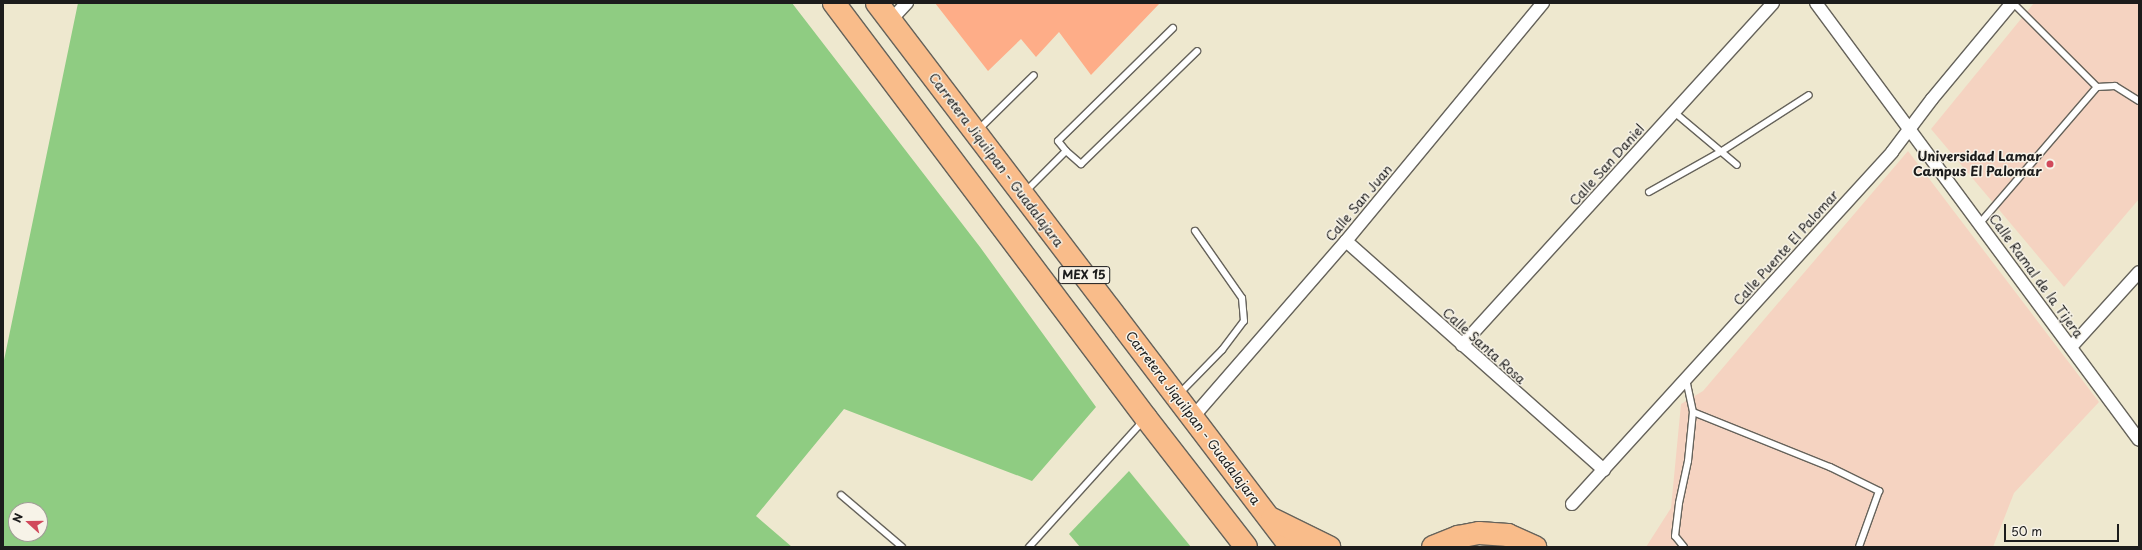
<!DOCTYPE html>
<style>
body{margin:0}
#map{position:relative;width:2142px;height:550px;overflow:hidden;background:#eee8cf;font-family:"Playpen Sans",sans-serif}
div>[style]{position:absolute}
.built>*{inset:0;background:#f5d3c1}
.green>*{inset:0;background:#8fcc82}
.building>*{inset:0;background:#fead88}
.roads{filter:drop-shadow(1px 0 #66635b) drop-shadow(-1px 0 #66635b) drop-shadow(0 1px #66635b) drop-shadow(0 -1px #66635b)}
.lane>*{height:6px;margin:-3px;padding:0 3px;transform-origin:3px;border-radius:3px;background:#fff}
.street>*{height:12px;margin:-6px;padding:0 6px;transform-origin:6px;border-radius:6px;background:#fff}
.highway>*{height:22px;margin:-11px;padding:0 11px;transform-origin:11px;border-radius:11px;background:#f9bc8a}
.dots>*{width:11px;height:11px;translate:-50% -50%;box-sizing:border-box;border:2px solid #f7f3e8;border-radius:50%}
span{translate:-50% -50%;white-space:nowrap;text-align:center;line-height:1.15;-webkit-text-stroke:3px #f7f3e8;paint-order:stroke}
.shield-label span{padding:1px 3px;background:#f7f3e8;border:1px solid;border-radius:3px;-webkit-text-stroke-width:0}
.shield-label{font-size:12px;color:#1c1c1c;font-weight:700}
.poi-label{font-size:13px;color:#1c1c1c;font-weight:700}
.right{translate:-100% -50%;text-align:right}
.street-label{font-size:13px;color:#1c1c1c}
.frame{position:absolute;inset:0;border:4px solid #1c1c1c;pointer-events:none}
.north{position:absolute;left:8px;top:502px;width:40px;height:40px;box-sizing:border-box;background:#f7f3e8;border:1px solid #9f9d96;border-radius:50%;rotate:291deg;font-size:11px;font-weight:700;line-height:16px;text-align:center;color:#1c1c1c}
.north::after{content:'';display:block;margin:auto;width:14px;height:18px;background:#d1495b;clip-path:polygon(50% 0,100% 100%,50% 72%,0 100%)}
.scale{position:absolute;left:2004px;top:524px;width:115px;height:18px;box-sizing:border-box;border:2px solid #1c1c1c;border-top:0;padding-left:5px;font-size:12px;line-height:14px;white-space:nowrap;color:#1c1c1c;-webkit-text-stroke:3px #f7f3e8;paint-order:stroke}
</style>
<div id="map">
<div class="built">
<i style="clip-path:polygon(2034px 3px,2139px 3px,2139px 199px,2064px 287px,1931px 129px)"></i>
<i style="clip-path:polygon(1908px 151px,2099px 402px,2014px 493px,1993px 547px,1646px 547px,1671px 508px,1681px 404px,1703px 391px)"></i>
</div>
<div class="green">
<i style="clip-path:polygon(evenodd,78px 3px,792px 3px,980px 247px,1096px 407px,1032px 481px,844px 409px,756px 516px,792px 547px,3px 547px,3px 365px,78px 3px,16px 510px,40px 510px,40px 534px,16px 534px,16px 510px)"></i>
<i style="clip-path:polygon(1129px 471px,1191px 547px,1080px 547px,1069px 534px)"></i>
</div>
<div class="building">
<i style="clip-path:polygon(935px 3px,1160px 3px,1091px 75px,1059px 32px,1036px 57px,1021px 39px,988px 71px)"></i>
</div>
<div class="roads">
<div class="lane">
<i style="left:2013px;top:3px;width:119px;rotate:45deg"></i>
<i style="left:1173px;top:28px;width:161px;rotate:135.5deg"></i>
<i style="left:1058px;top:141px;width:13px;rotate:51deg"></i>
<i style="left:1066px;top:151px;width:20px;rotate:41deg"></i>
<i style="left:1081px;top:164px;width:162px;rotate:-44.2deg"></i>
<i style="left:1674px;top:112px;width:82px;rotate:40.1deg"></i>
<i style="left:978px;top:130px;width:78px;rotate:-44.5deg"></i>
<i style="left:1025px;top:192px;width:58px;rotate:-45deg"></i>
<i style="left:1649px;top:192px;width:84px;rotate:-29.3deg"></i>
<i style="left:1722px;top:151px;width:103px;rotate:-32.8deg"></i>
<i style="left:1980px;top:223px;width:179px;rotate:-49.3deg"></i>
<i style="left:2097px;top:87px;width:18px;rotate:-3deg"></i>
<i style="left:2115px;top:86px;width:28px;rotate:32deg"></i>
<i style="left:1179px;top:394px;width:62px;rotate:-45.7deg"></i>
<i style="left:1222px;top:350px;width:36px;rotate:-53deg"></i>
<i style="left:1244px;top:321px;width:23px;rotate:-95deg"></i>
<i style="left:1242px;top:298px;width:82px;rotate:-125deg"></i>
<i style="left:1693px;top:412px;width:148px;rotate:21.9deg"></i>
<i style="left:1830px;top:467px;width:55px;rotate:26.1deg"></i>
<i style="left:1879px;top:491px;width:59px;rotate:109.7deg"></i>
<i style="left:841px;top:495px;width:80px;rotate:40.4deg"></i>
<i style="left:1029px;top:547px;width:170px;rotate:-47.9deg"></i>
<i style="left:1684px;top:547px;width:14px;rotate:-129deg"></i>
<i style="left:1675px;top:536px;width:33px;rotate:-83deg"></i>
<i style="left:1679px;top:503px;width:43px;rotate:-77.9deg"></i>
<i style="left:1688px;top:461px;width:49px;rotate:-84.2deg"></i>
<i style="left:1693px;top:412px;width:33px;rotate:-102deg"></i>
</div>
<div class="street">
<i style="left:1816px;top:3px;width:543px;rotate:53.53deg"></i>
<i style="left:890px;top:21px;width:25px;rotate:-47deg"></i>
<i style="left:1346px;top:241px;width:345px;rotate:41.6deg"></i>
<i style="left:1462px;top:345px;width:462px;rotate:-47.7deg"></i>
<i style="left:2071px;top:347px;width:101px;rotate:-47.8deg"></i>
<i style="left:1193px;top:417px;width:233px;rotate:-49deg"></i>
<i style="left:1346px;top:241px;width:309px;rotate:-50.4deg"></i>
<i style="left:1572px;top:504px;width:476px;rotate:-47.7deg"></i>
<i style="left:1892px;top:152px;width:66px;rotate:-53deg"></i>
<i style="left:1932px;top:99px;width:125px;rotate:-50.2deg"></i>
</div>
<div class="highway">
<i style="left:834px;top:3px;width:519px;rotate:53.06deg"></i>
<i style="left:1146px;top:418px;width:163px;rotate:52.2deg"></i>
<i style="left:877px;top:3px;width:684px;rotate:52.73deg"></i>
<i style="left:1272px;top:519px;width:64px;rotate:26.2deg"></i>
<i style="left:1433px;top:547px;width:27px;rotate:-22deg"></i>
<i style="left:1458px;top:537px;width:21px;rotate:-11deg"></i>
<i style="left:1479px;top:533px;width:29px;rotate:4deg"></i>
<i style="left:1508px;top:535px;width:30px;rotate:24deg"></i>
</div>
</div>
<div class="dots">
<i style="left:2050px;top:164px;background:#d1495b"></i>
</div>
<div class="shield-label">
<span style="left:1084px;top:275px">MEX 15</span>
</div>
<div class="poi-label">
<span class="right" style="left:2042px;top:164px">Universidad Lamar<br>Campus El Palomar</span>
</div>
<div class="street-label">
<span style="left:996px;top:160px;rotate:53deg">Carretera Jiquilpan - Guadalajara</span>
<span style="left:1607px;top:165px;rotate:-48deg">Calle San Daniel</span>
<span style="left:1359px;top:203px;rotate:-50deg">Calle San Juan</span>
<span style="left:1786px;top:248px;rotate:-48deg">Calle Puente El Palomar</span>
<span style="left:2036px;top:276px;rotate:54deg">Calle Ramal de la Tijera</span>
<span style="left:1484px;top:346px;rotate:42deg">Calle Santa Rosa</span>
<span style="left:1193px;top:418px;rotate:53deg">Carretera Jiquilpan - Guadalajara</span>
</div>
<div class="frame"></div>
<div class="north">N</div>
<div class="scale">50 m</div>
</div>
